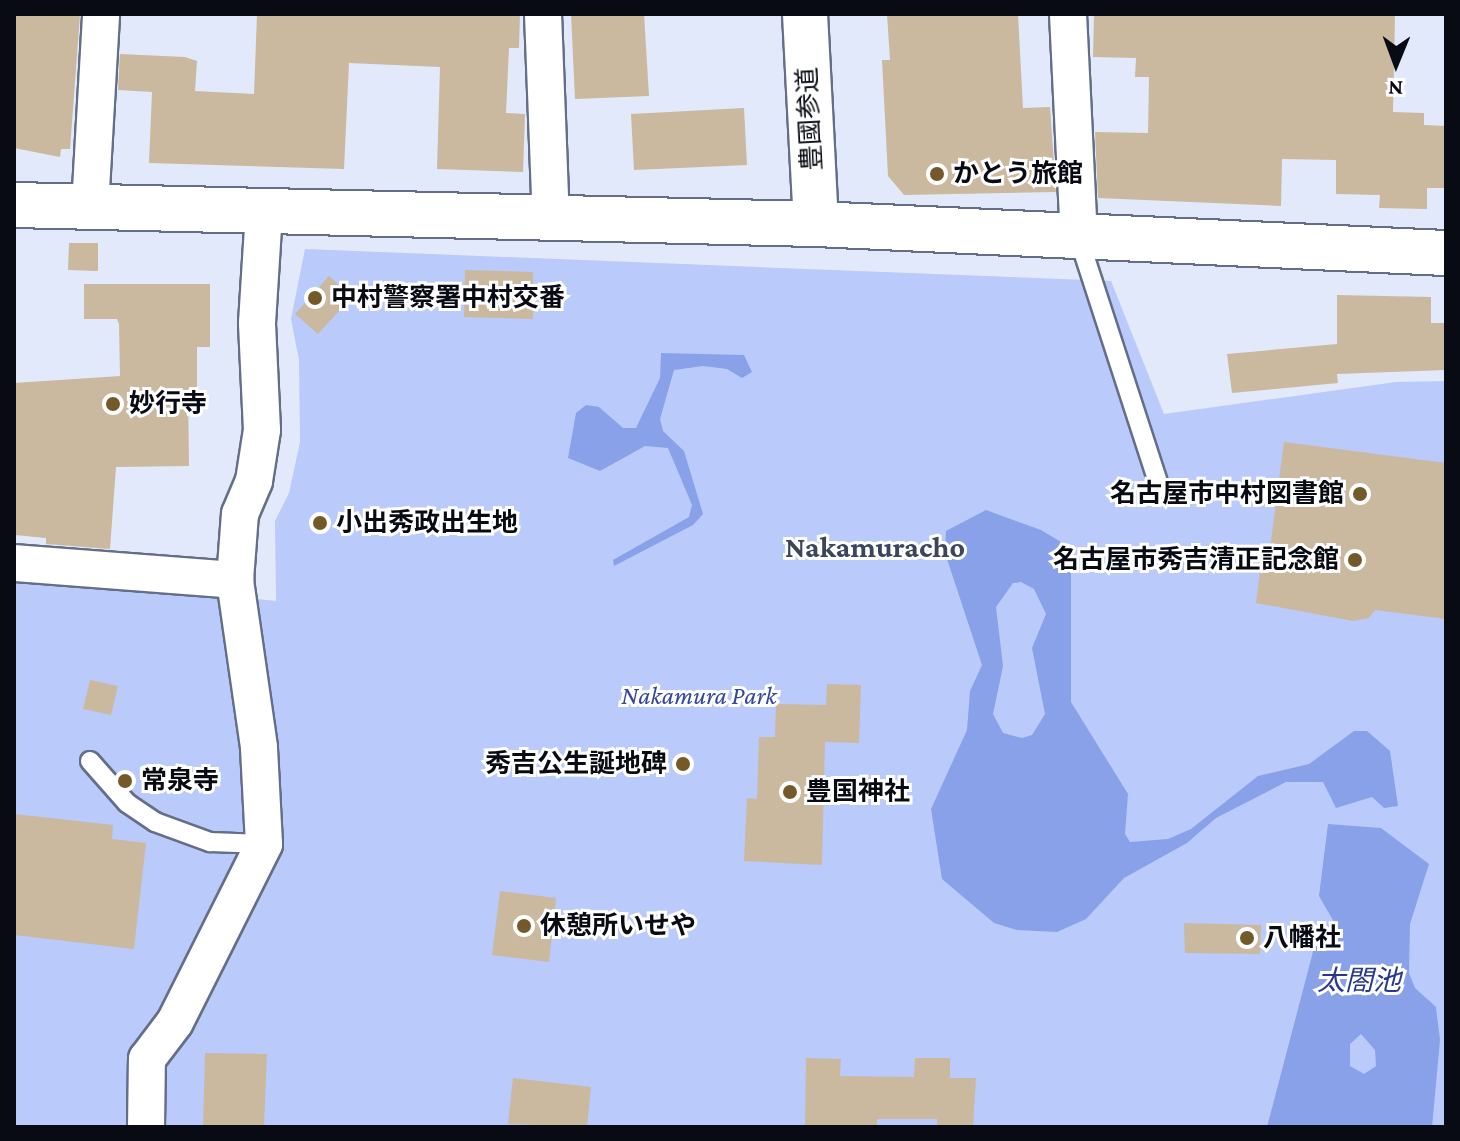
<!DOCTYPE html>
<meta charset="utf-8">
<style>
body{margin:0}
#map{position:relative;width:1460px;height:1141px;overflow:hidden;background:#e2e9fb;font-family:"Crimson Pro","Noto Sans JP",serif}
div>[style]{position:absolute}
.green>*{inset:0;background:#b9cafb}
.water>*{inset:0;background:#89a1e8}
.building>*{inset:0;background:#cab99e}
.roads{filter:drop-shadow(2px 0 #646e87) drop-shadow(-2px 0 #646e87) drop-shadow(0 2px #646e87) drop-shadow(0 -2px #646e87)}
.lane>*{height:18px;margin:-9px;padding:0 9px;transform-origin:9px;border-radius:9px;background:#fff}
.street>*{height:36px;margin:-18px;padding:0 18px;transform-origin:18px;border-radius:18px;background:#fff}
.secondary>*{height:44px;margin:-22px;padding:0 22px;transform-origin:22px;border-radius:22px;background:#fff}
.dots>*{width:22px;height:22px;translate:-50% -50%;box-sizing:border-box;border:4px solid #fff;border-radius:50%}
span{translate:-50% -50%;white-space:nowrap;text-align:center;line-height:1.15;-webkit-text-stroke:6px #fff;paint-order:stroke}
.street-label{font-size:26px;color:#080b14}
.poi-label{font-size:26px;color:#080b14;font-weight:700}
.left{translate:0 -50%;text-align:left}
.right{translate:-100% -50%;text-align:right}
.park-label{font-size:26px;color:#33479a;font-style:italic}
.water-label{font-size:28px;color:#28398b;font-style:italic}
.quarter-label{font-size:30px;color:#3c455c;font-weight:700}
.frame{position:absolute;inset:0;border:16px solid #080b14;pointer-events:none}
.north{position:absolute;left:1356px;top:24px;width:80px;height:80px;-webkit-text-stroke:6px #fff;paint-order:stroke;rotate:181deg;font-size:22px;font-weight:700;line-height:32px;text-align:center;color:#080b14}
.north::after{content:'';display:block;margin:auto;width:28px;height:36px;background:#080b14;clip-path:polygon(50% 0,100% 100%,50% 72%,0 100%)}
</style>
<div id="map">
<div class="green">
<i style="clip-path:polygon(305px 249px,1111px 281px,1164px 414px,1396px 382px,1446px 381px,1446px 1127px,14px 1127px,14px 574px,276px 601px,275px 521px,289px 493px,300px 442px,299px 360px,291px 319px)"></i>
</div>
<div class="water">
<i style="clip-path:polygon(661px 353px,744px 355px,752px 372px,742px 378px,727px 369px,703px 366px,674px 370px,660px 419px,663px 431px,684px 451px,703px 514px,693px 525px,614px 566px,613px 560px,689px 517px,692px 505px,668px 448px,645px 446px,600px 471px,568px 458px,576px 413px,586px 405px,599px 407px,623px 428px,636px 428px,660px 378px)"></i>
<i style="clip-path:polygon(evenodd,986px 510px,1041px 530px,1061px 542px,1071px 558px,1071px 702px,1128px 794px,1125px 834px,1130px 842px,1168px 839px,1191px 829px,1258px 776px,1309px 764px,1354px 731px,1367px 731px,1390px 751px,1398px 806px,1384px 808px,1372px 797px,1336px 808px,1323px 782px,1286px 782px,1216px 818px,1187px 843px,1124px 878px,1086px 919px,1057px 932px,1017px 930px,994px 923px,942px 879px,931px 809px,967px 730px,970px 691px,982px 665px,945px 553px,946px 531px,986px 510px,1021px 582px,1034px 589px,1046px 614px,1032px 648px,1045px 714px,1032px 735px,1022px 738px,1003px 733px,993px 714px,1003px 666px,996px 607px,1013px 583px,1021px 582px)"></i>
<i style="clip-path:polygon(evenodd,1328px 824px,1381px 828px,1429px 864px,1410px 924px,1409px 973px,1415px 988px,1436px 1007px,1440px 1040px,1432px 1127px,1267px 1127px,1319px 929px,1334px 922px,1319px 896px,1328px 824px,1361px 1034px,1375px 1050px,1376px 1066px,1364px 1074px,1350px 1066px,1350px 1044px,1361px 1034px)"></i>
</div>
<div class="building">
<i style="clip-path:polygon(14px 14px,80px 15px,70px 149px,61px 149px,60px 157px,14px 148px)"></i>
<i style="clip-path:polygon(257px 14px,520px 14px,519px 48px,509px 48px,506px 113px,525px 114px,523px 172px,437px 169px,440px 67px,349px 63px,344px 169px,149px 163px,152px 92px,118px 90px,120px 54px,185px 57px,197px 61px,195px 91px,254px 94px)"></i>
<i style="clip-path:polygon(571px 14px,644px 14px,649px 96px,575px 99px)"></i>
<i style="clip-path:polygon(887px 14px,1018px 14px,1023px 108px,1050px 107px,1056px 192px,904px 195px,888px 176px,882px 60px,890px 60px)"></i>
<i style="clip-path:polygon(1094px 14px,1395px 14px,1393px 112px,1424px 113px,1424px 125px,1446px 126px,1446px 188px,1427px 188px,1427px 209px,1379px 208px,1380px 195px,1336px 194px,1336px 160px,1282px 159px,1281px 206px,1098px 198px,1095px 132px,1148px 133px,1149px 77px,1135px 77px,1136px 58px,1093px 57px)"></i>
<i style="clip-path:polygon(744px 108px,747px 165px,634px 170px,631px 114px)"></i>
<i style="clip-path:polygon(69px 243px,98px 243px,98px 271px,68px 270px)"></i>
<i style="clip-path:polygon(465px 270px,533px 272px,533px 319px,464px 317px)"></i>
<i style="clip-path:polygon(329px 276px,352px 297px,318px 334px,295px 314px)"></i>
<i style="clip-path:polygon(84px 284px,210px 284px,210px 347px,197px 347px,197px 389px,188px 389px,189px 466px,116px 467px,110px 549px,46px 544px,46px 538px,15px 535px,14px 383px,120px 376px,119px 324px,117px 319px,84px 319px)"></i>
<i style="clip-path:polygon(1337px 295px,1431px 297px,1431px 323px,1446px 323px,1446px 370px,1337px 374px,1338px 383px,1232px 393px,1227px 354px,1337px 344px)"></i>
<i style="clip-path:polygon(1284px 442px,1446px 463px,1446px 619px,1375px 610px,1369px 618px,1353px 621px,1256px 603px,1263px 547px,1270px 548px)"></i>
<i style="clip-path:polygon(90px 680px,118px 686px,111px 715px,83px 709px)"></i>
<i style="clip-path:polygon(827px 684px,861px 685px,859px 743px,825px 742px,822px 865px,744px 861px,747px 798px,757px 799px,759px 737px,775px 737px,776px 704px,826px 705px)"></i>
<i style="clip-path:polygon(14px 814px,113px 825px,112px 839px,146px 843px,134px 949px,14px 935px)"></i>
<i style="clip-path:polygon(500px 891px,556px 898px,549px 962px,492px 955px)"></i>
<i style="clip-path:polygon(1184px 923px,1261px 925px,1260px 954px,1185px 953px)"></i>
<i style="clip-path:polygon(205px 1053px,267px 1054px,264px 1127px,203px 1127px)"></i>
<i style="clip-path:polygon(806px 1058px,841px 1059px,840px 1076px,914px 1077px,915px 1058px,950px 1058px,950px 1078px,976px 1078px,973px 1127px,937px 1127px,937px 1119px,877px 1119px,877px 1127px,805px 1127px)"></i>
<i style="clip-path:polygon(513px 1078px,591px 1087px,587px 1127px,508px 1124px)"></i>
</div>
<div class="roads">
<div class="lane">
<i style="left:1079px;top:239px;width:263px;rotate:72deg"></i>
<i style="left:90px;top:761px;width:56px;rotate:48.6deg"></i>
<i style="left:127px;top:803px;width:34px;rotate:34deg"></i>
<i style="left:155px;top:822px;width:59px;rotate:20deg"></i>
<i style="left:210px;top:842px;width:54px;rotate:2.1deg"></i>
</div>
<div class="street">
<i style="left:543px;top:14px;width:204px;rotate:87.8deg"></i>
<i style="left:1068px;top:14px;width:225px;rotate:87.2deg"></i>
<i style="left:90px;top:207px;width:193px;rotate:-86.7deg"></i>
<i style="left:14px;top:563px;width:222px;rotate:4.4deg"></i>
<i style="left:146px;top:1127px;width:68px;rotate:-89.2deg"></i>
<i style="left:147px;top:1059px;width:46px;rotate:-52.9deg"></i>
<i style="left:175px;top:1022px;width:199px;rotate:-63.4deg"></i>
<i style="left:264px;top:844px;width:97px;rotate:-93deg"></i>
<i style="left:259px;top:747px;width:169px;rotate:-98.2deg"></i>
<i style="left:235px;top:580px;width:66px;rotate:-85.7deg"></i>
<i style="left:240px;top:514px;width:36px;rotate:-67deg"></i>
<i style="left:254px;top:481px;width:52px;rotate:-81.1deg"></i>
<i style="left:262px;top:430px;width:107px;rotate:-92.7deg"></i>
<i style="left:257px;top:323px;width:112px;rotate:-86.4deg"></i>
</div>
<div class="secondary">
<i style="left:805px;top:14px;width:210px;rotate:87deg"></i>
<i style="left:14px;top:205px;width:802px;rotate:1.36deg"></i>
<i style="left:816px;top:224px;width:631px;rotate:2.64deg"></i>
</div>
</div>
<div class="dots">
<i style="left:937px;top:174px;background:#74592b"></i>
<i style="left:315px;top:298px;background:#74592b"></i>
<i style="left:113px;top:404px;background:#74592b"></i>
<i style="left:1360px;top:494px;background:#74592b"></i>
<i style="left:320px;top:523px;background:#74592b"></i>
<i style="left:1355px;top:560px;background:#74592b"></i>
<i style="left:683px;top:764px;background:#74592b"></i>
<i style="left:125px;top:781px;background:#74592b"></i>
<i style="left:790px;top:792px;background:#74592b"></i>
<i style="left:524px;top:926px;background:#74592b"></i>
<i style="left:1247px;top:938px;background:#74592b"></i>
</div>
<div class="street-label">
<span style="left:810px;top:119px;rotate:-93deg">豊國参道</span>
</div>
<div class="poi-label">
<span class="left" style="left:953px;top:174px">かとう旅館</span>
<span class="left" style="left:331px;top:298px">中村警察署中村交番</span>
<span class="left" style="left:129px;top:404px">妙行寺</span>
<span class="right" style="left:1344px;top:494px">名古屋市中村図書館</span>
<span class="left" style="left:336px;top:523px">小出秀政出生地</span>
<span class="right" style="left:1339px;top:560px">名古屋市秀吉清正記念館</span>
<span class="right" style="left:667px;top:764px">秀吉公生誕地碑</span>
<span class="left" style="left:141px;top:781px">常泉寺</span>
<span class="left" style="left:806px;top:792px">豊国神社</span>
<span class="left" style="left:540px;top:926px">休憩所いせや</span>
<span class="left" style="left:1263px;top:938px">八幡社</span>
</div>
<div class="park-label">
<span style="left:699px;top:696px">Nakamura Park</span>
</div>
<div class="water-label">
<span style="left:1359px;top:981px">太閤池</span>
</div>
<div class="quarter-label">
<span style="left:875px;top:547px">Nakamuracho</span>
</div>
<div class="frame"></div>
<div class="north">N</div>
</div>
